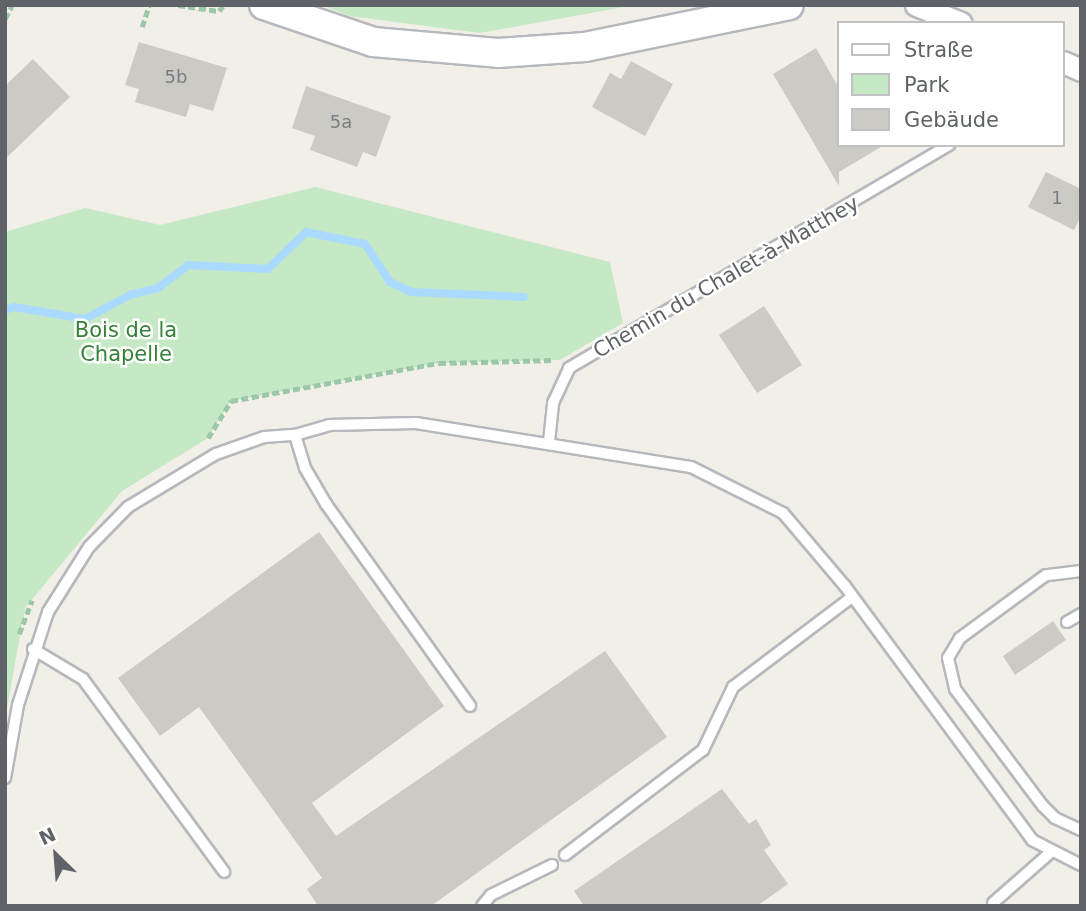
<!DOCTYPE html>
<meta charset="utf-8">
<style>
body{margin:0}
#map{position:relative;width:1086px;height:911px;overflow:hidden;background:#f1efe8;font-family:"DejaVu Sans",sans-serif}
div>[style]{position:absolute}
.green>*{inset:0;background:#c5e8c5}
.stream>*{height:8px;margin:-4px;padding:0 4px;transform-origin:4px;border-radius:4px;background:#aadaff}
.building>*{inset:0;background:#cccac5}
.path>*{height:4.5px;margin-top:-2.25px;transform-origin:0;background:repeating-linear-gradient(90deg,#9cc7a9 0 7px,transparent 0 10.5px)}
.roads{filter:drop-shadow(2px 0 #b5b8bc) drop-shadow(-2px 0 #b5b8bc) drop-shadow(0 2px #b5b8bc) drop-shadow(0 -2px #b5b8bc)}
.lane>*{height:10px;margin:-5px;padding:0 5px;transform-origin:5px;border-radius:5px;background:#fff}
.street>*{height:21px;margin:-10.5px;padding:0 10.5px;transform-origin:10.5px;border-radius:10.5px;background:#fff}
.secondary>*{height:28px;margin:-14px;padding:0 14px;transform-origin:14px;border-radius:14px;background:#fff}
span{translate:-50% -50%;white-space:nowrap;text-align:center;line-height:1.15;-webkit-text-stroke:5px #fff;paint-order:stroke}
.number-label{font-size:18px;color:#7a7d7f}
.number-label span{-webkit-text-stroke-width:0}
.street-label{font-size:21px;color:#5f6368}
.park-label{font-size:21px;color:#348238}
.frame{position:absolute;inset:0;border:7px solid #5f6368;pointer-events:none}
.legend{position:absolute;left:837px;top:21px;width:228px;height:126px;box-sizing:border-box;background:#fff;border:2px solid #bfc1c3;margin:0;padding:9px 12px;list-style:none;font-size:21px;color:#5f6368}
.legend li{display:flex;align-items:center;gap:14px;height:35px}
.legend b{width:35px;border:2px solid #bfc1c3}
.north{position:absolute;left:21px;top:820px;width:70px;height:70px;-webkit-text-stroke:5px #fff;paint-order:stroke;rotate:335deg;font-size:19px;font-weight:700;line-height:28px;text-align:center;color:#5f6368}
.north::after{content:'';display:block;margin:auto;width:24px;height:32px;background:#5f6368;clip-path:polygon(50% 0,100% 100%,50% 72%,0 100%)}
</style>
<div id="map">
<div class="green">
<i style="clip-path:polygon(322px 5px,635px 5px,480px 33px,349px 16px)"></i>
<i style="clip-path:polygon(315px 187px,610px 262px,623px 323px,560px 360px,439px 363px,231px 401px,208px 438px,122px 491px,25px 608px,5px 719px,5px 232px,85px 208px,160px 225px)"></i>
</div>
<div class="stream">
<i style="left:5px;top:310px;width:9px;rotate:-18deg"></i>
<i style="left:14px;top:307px;width:72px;rotate:9.6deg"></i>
<i style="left:85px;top:319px;width:51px;rotate:-28.1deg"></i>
<i style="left:130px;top:295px;width:29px;rotate:-14deg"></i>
<i style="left:158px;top:288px;width:38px;rotate:-37deg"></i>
<i style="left:188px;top:265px;width:80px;rotate:2.9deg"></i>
<i style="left:268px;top:269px;width:53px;rotate:-44.2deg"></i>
<i style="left:306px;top:232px;width:60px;rotate:11.5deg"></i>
<i style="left:365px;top:244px;width:45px;rotate:56.7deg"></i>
<i style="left:390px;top:282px;width:23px;rotate:25deg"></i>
<i style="left:411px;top:292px;width:113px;rotate:2.5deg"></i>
</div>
<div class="building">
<i style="clip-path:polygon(139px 42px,227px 68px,213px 111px,190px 104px,186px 117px,135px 102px,139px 89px,125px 85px)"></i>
<i style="clip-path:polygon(816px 48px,839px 88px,839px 145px,884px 145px,839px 172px,839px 186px,773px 74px)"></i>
<i style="clip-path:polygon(33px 59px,70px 97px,5px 159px,5px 86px)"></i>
<i style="clip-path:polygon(631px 61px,673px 84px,645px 136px,592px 107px,610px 73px,621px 79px)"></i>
<i style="clip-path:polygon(306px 86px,391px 116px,376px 157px,363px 152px,357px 167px,310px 150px,315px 136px,292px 128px)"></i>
<i style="clip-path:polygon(1046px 172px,1081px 189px,1081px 216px,1074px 230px,1028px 207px)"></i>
<i style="clip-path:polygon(764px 306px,802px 365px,757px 393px,719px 335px)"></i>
<i style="clip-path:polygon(319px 532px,444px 706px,312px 803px,336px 836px,605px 651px,667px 737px,431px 906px,318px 906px,307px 889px,322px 878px,199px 707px,160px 736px,118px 678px)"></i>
<i style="clip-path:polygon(1053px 621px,1066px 640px,1015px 675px,1003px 656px)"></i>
<i style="clip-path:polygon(722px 789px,749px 824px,756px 819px,771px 845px,764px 850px,788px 884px,757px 906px,584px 906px,574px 891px)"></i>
</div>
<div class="path">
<i style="left:178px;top:5px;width:41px;rotate:8.3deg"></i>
<i style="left:219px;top:11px;width:6px;rotate:-51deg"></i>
<i style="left:5px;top:19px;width:16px;rotate:-63deg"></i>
<i style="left:142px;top:27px;width:23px;rotate:-72deg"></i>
<i style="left:208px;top:438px;width:44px;rotate:-58.1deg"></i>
<i style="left:231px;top:401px;width:211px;rotate:-10.4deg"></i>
<i style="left:439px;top:363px;width:115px;rotate:-1.5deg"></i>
<i style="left:19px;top:634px;width:36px;rotate:-69deg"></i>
</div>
<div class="roads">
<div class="lane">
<i style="left:295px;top:435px;width:34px;rotate:73deg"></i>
<i style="left:305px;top:468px;width:42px;rotate:59.7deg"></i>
<i style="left:326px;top:504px;width:248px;rotate:54.5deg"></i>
<i style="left:549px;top:442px;width:39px;rotate:-84deg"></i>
<i style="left:553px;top:403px;width:38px;rotate:-65deg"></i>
<i style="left:569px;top:368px;width:441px;rotate:-30.4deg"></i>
<i style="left:1081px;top:571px;width:35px;rotate:173deg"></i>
<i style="left:1046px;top:575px;width:107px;rotate:143.8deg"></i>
<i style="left:960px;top:638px;width:23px;rotate:121deg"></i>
<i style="left:948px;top:658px;width:32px;rotate:77deg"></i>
<i style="left:955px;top:689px;width:146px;rotate:53.1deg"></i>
<i style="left:1043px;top:806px;width:17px;rotate:45deg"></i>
<i style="left:1055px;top:818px;width:29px;rotate:25deg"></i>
<i style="left:1067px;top:622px;width:16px;rotate:-30deg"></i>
<i style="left:33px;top:649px;width:58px;rotate:31deg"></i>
<i style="left:83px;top:679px;width:239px;rotate:53.8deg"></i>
<i style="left:5px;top:778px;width:74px;rotate:-79.9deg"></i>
<i style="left:18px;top:705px;width:98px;rotate:-72.1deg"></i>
<i style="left:48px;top:612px;width:77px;rotate:-57.8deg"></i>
<i style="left:89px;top:547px;width:56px;rotate:-45.7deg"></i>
<i style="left:128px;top:507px;width:103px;rotate:-31.1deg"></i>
<i style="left:216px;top:454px;width:51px;rotate:-19.5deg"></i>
<i style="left:264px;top:437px;width:31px;rotate:-4deg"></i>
<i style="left:295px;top:435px;width:35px;rotate:-16deg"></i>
<i style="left:329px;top:425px;width:87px;rotate:-1.3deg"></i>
<i style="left:416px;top:423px;width:278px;rotate:9.1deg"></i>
<i style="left:691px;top:467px;width:103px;rotate:26.6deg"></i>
<i style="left:783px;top:513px;width:96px;rotate:49.7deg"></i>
<i style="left:845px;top:586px;width:315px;rotate:53.6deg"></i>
<i style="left:1032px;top:840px;width:55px;rotate:27deg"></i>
<i style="left:565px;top:855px;width:173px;rotate:-37.3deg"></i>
<i style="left:703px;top:750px;width:70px;rotate:-64.5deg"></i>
<i style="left:733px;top:687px;width:149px;rotate:-37.1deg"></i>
<i style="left:993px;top:903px;width:76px;rotate:-41.3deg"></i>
<i style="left:482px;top:906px;width:14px;rotate:-51deg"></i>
<i style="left:491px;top:895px;width:68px;rotate:-26.2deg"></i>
</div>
<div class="street">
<i style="left:916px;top:5px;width:48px;rotate:21.8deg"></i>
<i style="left:1063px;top:62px;width:20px;rotate:24deg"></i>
</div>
<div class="secondary">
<i style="left:264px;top:5px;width:115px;rotate:18.7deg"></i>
<i style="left:373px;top:42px;width:125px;rotate:5deg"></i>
<i style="left:498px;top:53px;width:87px;rotate:-3.9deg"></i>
<i style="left:585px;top:47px;width:208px;rotate:-11.6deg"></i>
</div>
</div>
<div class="number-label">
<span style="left:176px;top:77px">5b</span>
<span style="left:341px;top:122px">5a</span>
<span style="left:1057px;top:198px">1</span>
</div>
<div class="street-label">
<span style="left:726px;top:277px;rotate:-30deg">Chemin du Chalet-à-Matthey</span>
</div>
<div class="park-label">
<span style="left:126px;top:342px">Bois de la<br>Chapelle</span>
</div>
<div class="frame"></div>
<ul class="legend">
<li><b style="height:9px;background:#fff"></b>Straße</li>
<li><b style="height:19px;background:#c5e8c5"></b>Park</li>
<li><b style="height:19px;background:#cccac5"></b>Gebäude</li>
</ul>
<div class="north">N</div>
</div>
